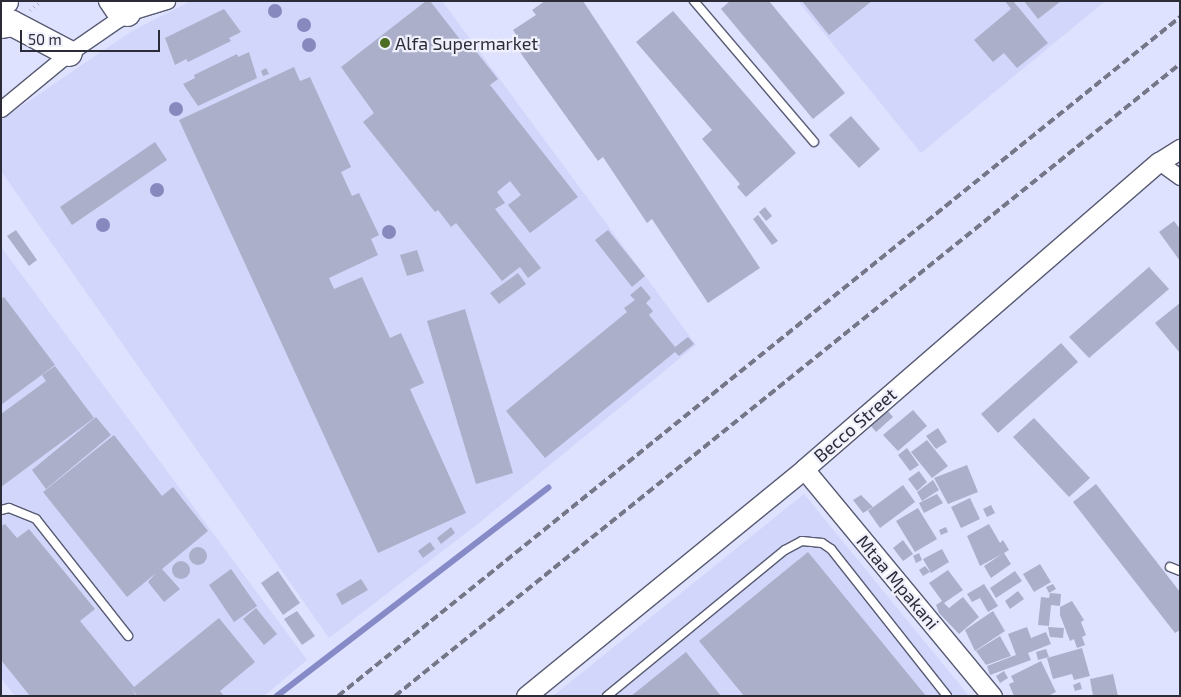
<!DOCTYPE html>
<style>
body{margin:0}
#map{position:relative;width:1181px;height:697px;overflow:hidden;background:#dee2ff;font-family:"Exo 2",sans-serif}
div>[style]{position:absolute}
.built>*{inset:0;background:#d1d6fa}
.stream>*{height:5.5px;margin:-2.75px;padding:0 2.75px;transform-origin:2.75px;border-radius:2.75px;background:#868bc8}
.building>*{inset:0;background:#abafca}
.round{border-radius:50%}
.path>*{height:3px;margin-top:-1.5px;transform-origin:0;background:repeating-linear-gradient(90deg,#a3a6bd 0 1px,transparent 0 5px)}
.roads{filter:drop-shadow(1px 0 #585b73) drop-shadow(-1px 0 #585b73) drop-shadow(0 1px #585b73) drop-shadow(0 -1px #585b73)}
.service>*{height:8px;margin:-4px;padding:0 4px;transform-origin:4px;border-radius:4px;background:#fff}
.minor>*{height:15px;margin:-7.5px;padding:0 7.5px;transform-origin:7.5px;border-radius:7.5px;background:#fff}
.tertiary>*{height:19px;margin:-9.5px;padding:0 9.5px;transform-origin:9.5px;border-radius:9.5px;background:#fff}
.trunk>*{height:25px;margin:-12.5px;padding:0 12.5px;transform-origin:12.5px;border-radius:12.5px;background:#fff}
.rail>*{height:4px;margin-top:-2px;transform-origin:0;background:repeating-linear-gradient(90deg,#757789 0 8px,transparent 0 12px)}
.trees>*{width:14px;height:14px;margin:-7px;border-radius:50%;background:#8788be}
.dots>*{width:14px;height:14px;translate:-50% -50%;box-sizing:border-box;border:2px solid #eff0fc;border-radius:50%}
span{translate:-50% -50%;white-space:nowrap;text-align:center;line-height:1.15;-webkit-text-stroke:4.5px #eff0fc;paint-order:stroke}
.poi-label{font-size:18px;color:#2b2c37}
.left{translate:0 -50%;text-align:left}
.street-label{font-size:18px;color:#2b2c37}
.frame{position:absolute;inset:0;border:2px solid #2b2c37;pointer-events:none}
.scale{position:absolute;left:20px;top:30px;width:140px;height:22px;box-sizing:border-box;border:2px solid #2b2c37;border-top:0;padding-left:6px;font-size:15px;line-height:18px;white-space:nowrap;color:#2b2c37;-webkit-text-stroke:4px #eff0fc;paint-order:stroke}
</style>
<div id="map">
<div class="built">
<i style="clip-path:polygon(191px 1px,442px 1px,696px 345px,479px 523px,329px 638px,1px 171px,1px 120px,132px 31px)"></i>
<i style="clip-path:polygon(798px 1px,1105px 1px,921px 153px)"></i>
<i style="clip-path:polygon(1px 247px,307px 660px,264px 696px,15px 696px,1px 678px)"></i>
<i style="clip-path:polygon(804px 494px,969px 696px,553px 696px)"></i>
</div>
<div class="stream">
<i style="left:277px;top:696px;width:342px;rotate:-37.5deg"></i>
</div>
<div class="building">
<i style="clip-path:polygon(426px 1px,430px 1px,466px 47px,470px 44px,498px 79px,490px 85px,578px 197px,530px 233px,508px 205px,521px 195px,510px 181px,497px 192px,505px 203px,495px 209px,541px 268px,528px 278px,520px 267px,502px 281px,456px 223px,451px 227px,438px 210px,435px 212px,363px 122px,374px 113px,341px 67px)"></i>
<i style="clip-path:polygon(545px 1px,583px 1px,760px 268px,708px 303px,652px 219px,647px 223px,603px 157px,598px 161px,517px 48px,523px 45px,513px 30px,536px 15px,532px 10px)"></i>
<i style="clip-path:polygon(730px 1px,769px 1px,845px 93px,813px 119px,721px 9px)"></i>
<i style="clip-path:polygon(802px 1px,872px 1px,829px 35px)"></i>
<i style="clip-path:polygon(1005px 1px,1013px 1px,1048px 43px,1017px 68px,1004px 53px,993px 62px,974px 40px,1011px 9px)"></i>
<i style="clip-path:polygon(1024px 1px,1061px 1px,1038px 19px)"></i>
<i style="clip-path:polygon(224px 9px,241px 32px,229px 38px,231px 41px,188px 62px,186px 59px,175px 65px,165px 38px)"></i>
<i style="clip-path:polygon(673px 11px,796px 153px,746px 197px,737px 187px,740px 184px,702px 139px,712px 130px,636px 42px)"></i>
<i style="clip-path:polygon(249px 52px,257px 78px,198px 106px,183px 84px,195px 78px,194px 75px,237px 54px,238px 57px)"></i>
<i style="clip-path:polygon(294px 67px,300px 81px,310px 77px,351px 167px,341px 172px,352px 196px,359px 193px,379px 235px,371px 239px,378px 255px,329px 278px,334px 289px,362px 277px,390px 338px,401px 333px,424px 383px,410px 389px,466px 513px,378px 553px,179px 120px)"></i>
<i style="clip-path:polygon(266px 68px,269px 74px,263px 76px,261px 71px)"></i>
<i style="clip-path:polygon(851px 116px,880px 149px,859px 168px,829px 135px)"></i>
<i style="clip-path:polygon(155px 142px,167px 160px,72px 225px,60px 207px)"></i>
<i style="clip-path:polygon(765px 207px,772px 216px,766px 221px,759px 212px)"></i>
<i style="clip-path:polygon(758px 215px,778px 241px,772px 245px,753px 219px)"></i>
<i style="clip-path:polygon(1174px 221px,1180px 229px,1180px 261px,1159px 232px)"></i>
<i style="clip-path:polygon(16px 230px,37px 260px,29px 266px,7px 236px)"></i>
<i style="clip-path:polygon(608px 230px,645px 276px,632px 287px,595px 240px)"></i>
<i style="clip-path:polygon(417px 250px,424px 271px,407px 276px,400px 255px)"></i>
<i style="clip-path:polygon(1149px 267px,1169px 289px,1089px 358px,1069px 337px)"></i>
<i style="clip-path:polygon(518px 273px,526px 284px,499px 304px,490px 293px)"></i>
<i style="clip-path:polygon(641px 286px,651px 298px,646px 303px,653px 311px,649px 315px,675px 347px,688px 337px,694px 344px,679px 356px,675px 352px,545px 458px,506px 411px,627px 312px,624px 308px,635px 300px,630px 295px)"></i>
<i style="clip-path:polygon(4px 297px,55px 365px,1px 405px,1px 299px)"></i>
<i style="clip-path:polygon(1180px 303px,1180px 353px,1155px 323px)"></i>
<i style="clip-path:polygon(465px 309px,513px 473px,476px 484px,427px 321px)"></i>
<i style="clip-path:polygon(1061px 343px,1078px 362px,998px 433px,981px 414px)"></i>
<i style="clip-path:polygon(55px 366px,94px 418px,1px 487px,1px 414px,46px 381px,42px 375px)"></i>
<i style="clip-path:polygon(913px 410px,927px 426px,898px 451px,883px 435px)"></i>
<i style="clip-path:polygon(888px 411px,893px 417px,876px 432px,871px 426px)"></i>
<i style="clip-path:polygon(96px 417px,111px 435px,46px 489px,32px 470px)"></i>
<i style="clip-path:polygon(1034px 418px,1090px 478px,1069px 497px,1013px 437px)"></i>
<i style="clip-path:polygon(938px 428px,947px 442px,936px 449px,926px 436px)"></i>
<i style="clip-path:polygon(114px 435px,162px 496px,173px 487px,208px 531px,162px 569px,180px 589px,164px 602px,148px 582px,156px 573px,127px 597px,43px 492px)"></i>
<i style="clip-path:polygon(927px 440px,948px 466px,932px 478px,911px 452px)"></i>
<i style="clip-path:polygon(907px 448px,919px 465px,910px 471px,898px 455px)"></i>
<i style="clip-path:polygon(967px 465px,978px 492px,948px 504px,934px 478px)"></i>
<i style="clip-path:polygon(919px 471px,927px 482px,917px 491px,908px 479px)"></i>
<i style="clip-path:polygon(933px 480px,939px 490px,922px 501px,917px 492px)"></i>
<i style="clip-path:polygon(1096px 484px,1180px 592px,1180px 630px,1175px 633px,1073px 502px)"></i>
<i style="clip-path:polygon(903px 485px,915px 502px,880px 528px,868px 511px)"></i>
<i style="clip-path:polygon(937px 494px,943px 503px,924px 513px,919px 503px)"></i>
<i style="clip-path:polygon(861px 495px,873px 507px,863px 513px,853px 500px)"></i>
<i style="clip-path:polygon(970px 498px,980px 519px,961px 528px,951px 507px)"></i>
<i style="clip-path:polygon(991px 505px,995px 513px,987px 517px,983px 509px)"></i>
<i style="clip-path:polygon(918px 508px,937px 539px,915px 552px,896px 521px)"></i>
<i style="clip-path:polygon(5px 524px,17px 538px,29px 529px,95px 609px,80px 621px,134px 687px,219px 618px,255px 662px,220px 691px,224px 696px,137px 696px,132px 689px,136px 696px,30px 696px,1px 660px,1px 526px)"></i>
<i style="clip-path:polygon(989px 524px,1000px 543px,1003px 540px,1009px 550px,1004px 553px,1011px 564px,991px 578px,984px 566px,1002px 554px,980px 566px,967px 536px)"></i>
<i style="clip-path:polygon(451px 527px,455px 533px,441px 544px,437px 538px)"></i>
<i style="clip-path:polygon(946px 527px,948px 532px,941px 535px,939px 530px)"></i>
<i style="clip-path:polygon(903px 540px,913px 554px,903px 561px,893px 548px)"></i>
<i style="clip-path:polygon(430px 542px,435px 549px,423px 558px,418px 551px)"></i>
<i class="round" style="left:189px;top:547px;width:18px;height:18px"></i>
<i style="clip-path:polygon(942px 549px,949px 562px,931px 573px,923px 559px)"></i>
<i style="clip-path:polygon(808px 552px,926px 696px,744px 696px,699px 641px)"></i>
<i style="clip-path:polygon(919px 553px,922px 560px,916px 563px,913px 556px)"></i>
<i class="round" style="left:172px;top:561px;width:18px;height:18px"></i>
<i style="clip-path:polygon(1040px 564px,1051px 582px,1034px 592px,1023px 574px)"></i>
<i style="clip-path:polygon(925px 566px,930px 572px,923px 576px,919px 570px)"></i>
<i style="clip-path:polygon(231px 569px,257px 606px,234px 622px,209px 585px)"></i>
<i style="clip-path:polygon(948px 570px,963px 590px,944px 603px,949px 608px,963px 597px,979px 617px,959px 634px,939px 613px,936px 605px,942px 601px,929px 583px)"></i>
<i style="clip-path:polygon(278px 571px,300px 603px,283px 615px,261px 583px)"></i>
<i style="clip-path:polygon(1015px 571px,1022px 581px,996px 598px,990px 588px)"></i>
<i style="clip-path:polygon(361px 579px,368px 590px,342px 605px,336px 594px)"></i>
<i style="clip-path:polygon(984px 584px,998px 606px,988px 612px,980px 598px,972px 602px,967px 594px)"></i>
<i style="clip-path:polygon(1053px 584px,1056px 589px,1049px 593px,1046px 587px)"></i>
<i style="clip-path:polygon(1018px 591px,1024px 599px,1010px 609px,1005px 601px)"></i>
<i style="clip-path:polygon(1050px 593px,1061px 594px,1060px 606px,1051px 605px,1049px 626px,1038px 625px,1041px 597px,1049px 598px)"></i>
<i style="clip-path:polygon(1072px 601px,1084px 620px,1081px 622px,1086px 635px,1082px 637px,1085px 645px,1077px 648px,1074px 639px,1070px 641px,1060px 615px,1060px 607px)"></i>
<i style="clip-path:polygon(256px 608px,277px 634px,264px 645px,243px 619px)"></i>
<i style="clip-path:polygon(297px 611px,315px 636px,302px 645px,284px 619px)"></i>
<i style="clip-path:polygon(993px 611px,1005px 631px,975px 651px,965px 630px)"></i>
<i style="clip-path:polygon(1027px 627px,1031px 638px,1046px 632px,1051px 644px,1028px 653px,1031px 660px,990px 675px,987px 666px,1016px 655px,1008px 634px)"></i>
<i style="clip-path:polygon(1048px 627px,1064px 628px,1063px 638px,1050px 637px)"></i>
<i style="clip-path:polygon(1000px 636px,1011px 656px,986px 665px,976px 651px)"></i>
<i style="clip-path:polygon(1082px 648px,1090px 676px,1074px 680px,1072px 674px,1053px 679px,1047px 658px)"></i>
<i style="clip-path:polygon(1046px 649px,1049px 657px,1038px 660px,1036px 652px)"></i>
<i style="clip-path:polygon(686px 652px,721px 696px,631px 696px)"></i>
<i style="clip-path:polygon(1041px 661px,1056px 692px,1048px 696px,1014px 696px,1009px 684px,1014px 682px,1011px 676px)"></i>
<i style="clip-path:polygon(1004px 671px,1008px 678px,1000px 683px,996px 676px)"></i>
<i style="clip-path:polygon(1113px 674px,1118px 696px,1093px 696px,1090px 679px)"></i>
<i style="clip-path:polygon(1080px 682px,1082px 689px,1075px 691px,1073px 685px)"></i>
</div>
<div class="path">
<i style="left:30px;top:10px;width:15px;rotate:-37deg"></i>
</div>
<div class="roads">
<div class="service">
<i style="left:694px;top:1px;width:185px;rotate:49.6deg"></i>
<i style="left:1px;top:510px;width:8px;rotate:-14deg"></i>
<i style="left:9px;top:508px;width:29px;rotate:22deg"></i>
<i style="left:36px;top:519px;width:149px;rotate:51.8deg"></i>
<i style="left:1170px;top:567px;width:11px;rotate:22deg"></i>
<i style="left:607px;top:696px;width:230px;rotate:-39.4deg"></i>
<i style="left:785px;top:550px;width:19px;rotate:-28deg"></i>
<i style="left:802px;top:541px;width:20px;rotate:6deg"></i>
<i style="left:822px;top:543px;width:11px;rotate:34deg"></i>
<i style="left:831px;top:549px;width:187px;rotate:51.7deg"></i>
</div>
<div class="minor">
<i style="left:106px;top:1px;width:22px;rotate:56deg"></i>
<i style="left:1px;top:109px;width:88px;rotate:-39.5deg"></i>
<i style="left:69px;top:53px;width:70px;rotate:-34.6deg"></i>
<i style="left:127px;top:13px;width:42px;rotate:-16.7deg"></i>
<i style="left:1159px;top:162px;width:26px;rotate:36deg"></i>
</div>
<div class="tertiary">
<i style="left:804px;top:469px;width:295px;rotate:50.4deg"></i>
<i style="left:526px;top:696px;width:359px;rotate:-39.2deg"></i>
<i style="left:804px;top:469px;width:469px;rotate:-40.9deg"></i>
<i style="left:1159px;top:162px;width:25px;rotate:-32deg"></i>
</div>
<div class="trunk">
<i style="left:127px;top:1px;width:12px;rotate:90deg"></i>
<i style="left:1px;top:4px;width:5px;rotate:-37deg"></i>
<i style="left:1px;top:25px;width:11px;rotate:-10deg"></i>
<i style="left:12px;top:23px;width:64px;rotate:27.8deg"></i>
</div>
</div>
<div class="rail">
<i style="left:338px;top:696px;width:1082px;rotate:-38.88deg"></i>
<i style="left:395px;top:696px;width:1008px;rotate:-38.84deg"></i>
</div>
<div class="trees">
<i style="left:275px;top:11px"></i>
<i style="left:304px;top:25px"></i>
<i style="left:309px;top:45px"></i>
<i style="left:176px;top:109px"></i>
<i style="left:157px;top:190px"></i>
<i style="left:103px;top:225px"></i>
<i style="left:389px;top:232px"></i>
</div>
<div class="dots">
<i style="left:385px;top:43px;background:#4d6d24"></i>
</div>
<div class="poi-label">
<span class="left" style="left:395px;top:43px">Alfa Supermarket</span>
</div>
<div class="street-label">
<span style="left:855px;top:425px;rotate:-41deg">Becco Street</span>
<span style="left:898px;top:582px;rotate:50deg">Mtaa Mpakani</span>
</div>
<div class="frame"></div>
<div class="scale">50 m</div>
</div>
